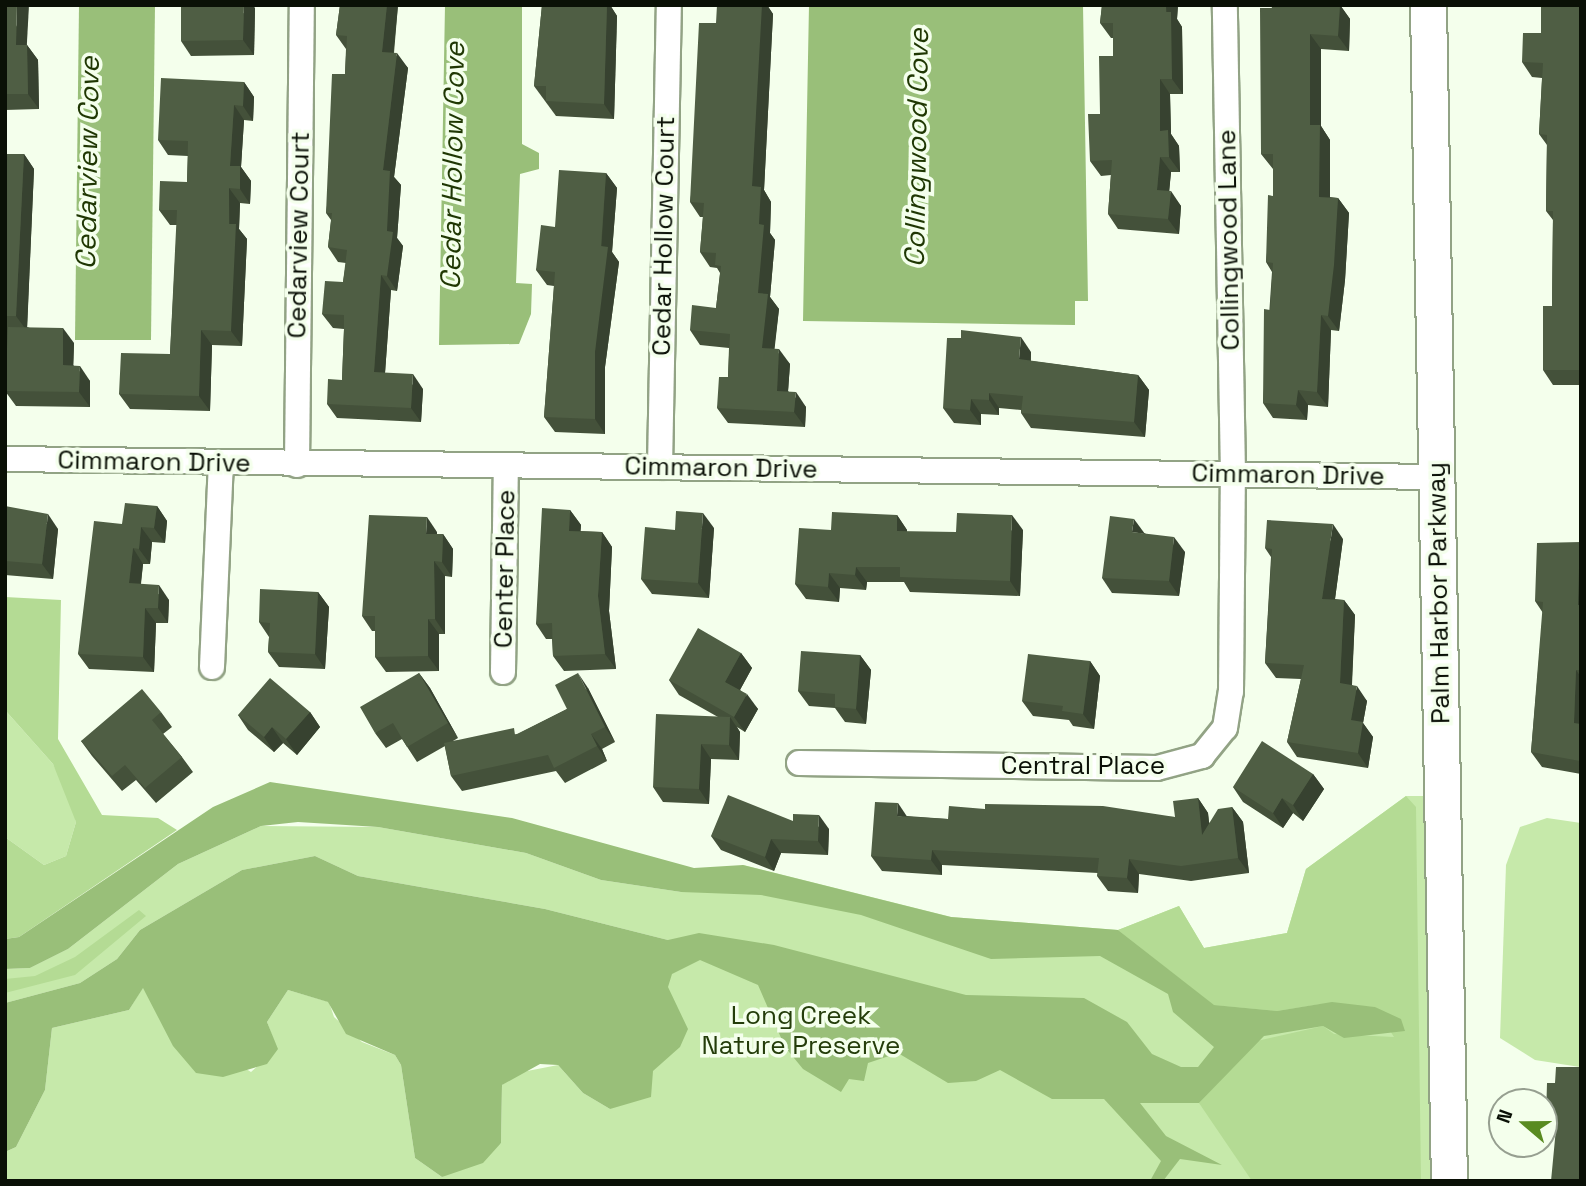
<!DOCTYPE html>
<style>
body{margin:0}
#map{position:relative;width:1586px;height:1186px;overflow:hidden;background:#f4ffec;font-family:"Space Grotesk",sans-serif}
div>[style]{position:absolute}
.green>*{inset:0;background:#c6e9aa}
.forest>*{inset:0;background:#b4db94}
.water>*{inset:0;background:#99bf79}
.roads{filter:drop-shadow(2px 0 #92a385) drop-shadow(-2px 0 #92a385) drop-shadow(0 2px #92a385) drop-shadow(0 -2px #92a385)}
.street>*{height:24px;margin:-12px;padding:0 12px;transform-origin:12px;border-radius:12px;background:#fff}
.secondary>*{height:35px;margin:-17.5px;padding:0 17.5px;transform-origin:17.5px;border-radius:17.5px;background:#fff}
.wall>*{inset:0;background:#44513a}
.shaded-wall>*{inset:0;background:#374230}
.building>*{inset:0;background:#4f5e44}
span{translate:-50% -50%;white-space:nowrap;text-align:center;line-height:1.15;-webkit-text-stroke:7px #f4ffec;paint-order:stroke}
.street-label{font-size:26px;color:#0a1006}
.park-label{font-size:26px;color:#243d0a}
.water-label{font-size:28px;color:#1f3703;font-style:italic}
.frame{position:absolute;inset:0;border:7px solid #0a1006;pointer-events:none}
.north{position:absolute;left:1488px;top:1088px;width:70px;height:70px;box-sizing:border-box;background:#f4ffec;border:2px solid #969f90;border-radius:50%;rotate:290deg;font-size:19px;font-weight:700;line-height:28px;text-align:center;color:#0a1006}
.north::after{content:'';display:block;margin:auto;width:24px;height:32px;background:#598b21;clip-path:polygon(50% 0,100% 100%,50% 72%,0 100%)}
</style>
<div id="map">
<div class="green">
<i style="clip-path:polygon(5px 710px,53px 764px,72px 800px,76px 822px,66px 856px,44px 865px,5px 837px)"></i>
<i style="clip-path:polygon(1406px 796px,1425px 796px,1432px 1181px,5px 1181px,5px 1152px,16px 1147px,45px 1090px,52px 1028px,129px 1010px,143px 987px,158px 1013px,251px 1072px,277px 1049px,267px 1022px,288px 990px,329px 1002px,334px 1017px,362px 1042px,395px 1055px,401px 1065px,415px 1158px,442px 1177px,501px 1143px,502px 1085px,517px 1073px,558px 1065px,583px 1093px,610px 1109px,668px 940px,545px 909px,358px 876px,315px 856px,242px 870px,140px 930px,117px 959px,80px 983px,5px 1003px,5px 969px,30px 968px,68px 949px,178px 864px,261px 826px,378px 827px,526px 853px,601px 880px,681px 892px,743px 865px,951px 917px,1118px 930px,1179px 906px,1204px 948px,1287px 933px,1306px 869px)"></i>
<i style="clip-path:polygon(1547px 818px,1581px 823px,1580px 1067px,1535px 1060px,1500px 1038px,1506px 865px,1520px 827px)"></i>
</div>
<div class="forest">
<i style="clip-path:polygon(5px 597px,61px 600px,58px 739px,102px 815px,158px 818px,177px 830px,19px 937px,5px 939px,5px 837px,44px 865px,66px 856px,76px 822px,53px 764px,5px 710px)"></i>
<i style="clip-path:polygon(1406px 796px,1416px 807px,1421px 1181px,1252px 1181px,1199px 1103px,1257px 1041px,1323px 1026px,1334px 1034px,1394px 1037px,1375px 1007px,1321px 1004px,1277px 1011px,1213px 1005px,1118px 930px,1179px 906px,1204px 948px,1287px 933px,1306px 869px)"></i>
<i style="clip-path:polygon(139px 910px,146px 916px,75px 975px,5px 993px,5px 979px,35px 976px,75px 957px)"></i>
</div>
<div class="water">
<i style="clip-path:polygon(79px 5px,155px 5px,151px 340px,75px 340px)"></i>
<i style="clip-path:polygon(445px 5px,522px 5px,522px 144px,539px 153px,539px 169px,520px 174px,516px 283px,532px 284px,531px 314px,519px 344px,439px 345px)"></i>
<i style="clip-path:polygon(809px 5px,1083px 5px,1088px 301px,1075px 301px,1075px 325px,803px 321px)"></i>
<i style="clip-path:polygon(270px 782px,512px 818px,694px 868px,743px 865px,951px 917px,1118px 930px,1214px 1005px,1277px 1011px,1332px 1002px,1375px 1007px,1401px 1019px,1405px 1031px,1344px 1038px,1323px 1026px,1264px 1036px,1199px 1103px,1140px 1103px,1166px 1136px,1222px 1165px,1180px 1159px,1163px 1181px,1150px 1181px,1161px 1161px,1104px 1099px,1052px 1099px,1000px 1070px,976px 1081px,948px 1083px,898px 1053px,868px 1063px,864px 1081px,849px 1079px,841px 1092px,803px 1069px,785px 1047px,758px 985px,700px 960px,672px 974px,668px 987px,688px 1029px,680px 1047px,653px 1071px,651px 1097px,610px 1109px,583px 1093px,558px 1065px,540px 1064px,502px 1085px,501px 1143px,483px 1163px,442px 1177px,415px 1158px,401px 1065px,395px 1055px,346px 1034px,328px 1002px,288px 990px,267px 1022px,278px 1049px,267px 1064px,223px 1077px,196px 1073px,173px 1046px,143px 988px,129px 1010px,52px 1028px,45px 1090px,16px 1147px,5px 1152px,5px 1003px,80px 983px,117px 959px,140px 930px,242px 870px,315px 856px,358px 876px,545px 909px,668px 940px,699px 933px,774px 945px,966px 995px,1084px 998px,1127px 1022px,1152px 1054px,1181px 1067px,1198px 1067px,1214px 1047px,1173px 1012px,1168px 994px,1100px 956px,991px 959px,861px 915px,761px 895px,681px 892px,601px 880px,526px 853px,378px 827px,298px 822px,261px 826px,178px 864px,68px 949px,30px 968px,5px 969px,5px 939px,19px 937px,213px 807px)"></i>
</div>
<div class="roads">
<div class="street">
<i style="left:5px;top:459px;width:1432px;rotate:0.72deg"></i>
<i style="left:297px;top:465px;width:460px;rotate:-89.4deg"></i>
<i style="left:660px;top:467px;width:462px;rotate:-88.9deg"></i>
<i style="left:212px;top:667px;width:205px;rotate:-87.5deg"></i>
<i style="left:503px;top:672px;width:206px;rotate:-89.2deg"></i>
<i style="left:799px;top:763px;width:358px;rotate:0.8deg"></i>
<i style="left:1157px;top:768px;width:47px;rotate:-14.9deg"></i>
<i style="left:1202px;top:756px;width:36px;rotate:-51deg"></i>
<i style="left:1225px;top:728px;width:36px;rotate:-81deg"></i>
<i style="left:1231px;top:692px;width:217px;rotate:-89.5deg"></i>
<i style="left:1233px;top:475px;width:470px;rotate:-91deg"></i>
</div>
<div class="secondary">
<i style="left:1428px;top:5px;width:1176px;rotate:88.98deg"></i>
</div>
</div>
<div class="wall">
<i style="clip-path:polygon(5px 5px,27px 45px,38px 60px,39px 109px,5px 110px)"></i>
<i style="clip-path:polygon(340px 5px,398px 5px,394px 53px,408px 68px,394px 177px,401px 185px,397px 238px,403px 246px,397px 291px,391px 290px,385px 373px,423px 389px,421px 422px,337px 418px,327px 404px,342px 380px,344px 329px,333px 328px,322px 314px,343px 282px,346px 263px,338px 262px,328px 247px,331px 220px,326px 213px,345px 74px,346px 49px,336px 35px)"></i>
<i style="clip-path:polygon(542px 5px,610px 5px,617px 16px,614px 119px,556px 116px,534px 86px)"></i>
<i style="clip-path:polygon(767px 5px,773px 14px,764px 190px,771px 202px,770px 233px,775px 240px,770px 297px,779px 309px,774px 349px,790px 364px,788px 391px,806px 407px,805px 427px,728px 423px,717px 408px,728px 377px,729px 348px,700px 345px,690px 330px,716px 308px,720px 273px,717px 268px,710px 267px,700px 252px,703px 217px,700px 217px,690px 202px,716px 23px)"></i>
<i style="clip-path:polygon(1102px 5px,1178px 5px,1177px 19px,1182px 27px,1183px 94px,1170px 94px,1171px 134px,1179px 146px,1180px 172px,1171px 172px,1169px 191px,1181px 206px,1179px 234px,1118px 229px,1108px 214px,1111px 175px,1101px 176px,1090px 161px,1113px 56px,1113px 38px,1111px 38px,1100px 23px)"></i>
<i style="clip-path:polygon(1272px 5px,1340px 5px,1350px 19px,1349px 51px,1321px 49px,1321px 126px,1330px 140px,1330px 197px,1338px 198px,1349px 213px,1345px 280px,1339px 331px,1331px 330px,1328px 407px,1308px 405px,1307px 420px,1273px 418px,1263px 403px,1272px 272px,1266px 262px,1273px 196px,1273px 169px,1261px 154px)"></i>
<i style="clip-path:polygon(1581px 5px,1581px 385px,1553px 385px,1543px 370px,1552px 306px,1553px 220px,1546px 211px,1547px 145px,1539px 134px,1542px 78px,1532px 77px,1522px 62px,1541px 33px)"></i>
<i style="clip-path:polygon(255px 8px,254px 55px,191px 56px,181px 41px)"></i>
<i style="clip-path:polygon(244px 82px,254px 97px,253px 121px,244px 120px,241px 167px,251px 181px,250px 204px,240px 203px,239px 229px,247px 239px,242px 346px,212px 345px,210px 411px,130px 409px,119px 394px,170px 354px,177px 225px,170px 225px,159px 210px,187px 182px,188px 156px,168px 155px,158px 140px)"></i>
<i style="clip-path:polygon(5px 154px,24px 154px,34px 169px,27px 327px,74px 343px,73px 365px,90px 381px,90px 407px,16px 406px,5px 391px,7px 331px,5px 331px)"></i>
<i style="clip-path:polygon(606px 173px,617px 188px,612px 252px,619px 262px,605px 367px,605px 434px,555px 432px,544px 417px,554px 286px,547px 285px,536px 270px,555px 227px)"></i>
<i style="clip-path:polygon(1031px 352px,1031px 361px,1138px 375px,1149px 390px,1145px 437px,1031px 428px,1021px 413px,1021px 410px,999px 408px,999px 415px,981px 414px,981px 425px,954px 423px,943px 408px)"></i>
<i style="clip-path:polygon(5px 506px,58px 529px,53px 579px,5px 575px)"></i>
<i style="clip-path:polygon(157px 506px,167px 521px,165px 543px,152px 542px,150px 564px,143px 564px,141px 584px,169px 600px,168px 623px,156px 623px,154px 672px,89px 669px,78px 654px,122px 524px)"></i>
<i style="clip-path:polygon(570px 510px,581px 525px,580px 531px,602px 532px,612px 547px,609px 611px,616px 669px,564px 671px,553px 656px,552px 639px,546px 639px,536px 624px)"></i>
<i style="clip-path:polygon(897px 515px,907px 530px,907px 532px,956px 532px,1023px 530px,1020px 596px,910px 592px,904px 582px,867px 582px,866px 590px,840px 588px,839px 602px,806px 599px,795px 584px,831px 530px)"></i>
<i style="clip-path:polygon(714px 528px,709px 598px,652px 594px,641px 579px,675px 530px)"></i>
<i style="clip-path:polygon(437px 532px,437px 534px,443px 534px,453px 549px,452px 577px,445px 576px,445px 634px,439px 634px,439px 671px,386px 672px,375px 657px,375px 631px,372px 631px,362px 616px)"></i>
<i style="clip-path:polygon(1144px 533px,1185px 552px,1179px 596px,1112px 593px,1102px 578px)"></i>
<i style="clip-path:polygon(1343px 539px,1335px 599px,1344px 600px,1355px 615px,1352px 685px,1367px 701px,1363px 723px,1373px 737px,1368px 768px,1297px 757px,1287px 742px,1301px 679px,1276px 678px,1265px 663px,1271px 557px,1265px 548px)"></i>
<i style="clip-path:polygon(1581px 542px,1581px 774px,1542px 767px,1531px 752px,1543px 613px,1535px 601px)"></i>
<i style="clip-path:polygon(318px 592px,329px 607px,325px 669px,279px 667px,268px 652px,269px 637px,259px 622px)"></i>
<i style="clip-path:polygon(741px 653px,752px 668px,740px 690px,758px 709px,745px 732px,737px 727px,740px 732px,739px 760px,711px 759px,709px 804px,663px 802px,653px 787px,718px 717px,679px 695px,669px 680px)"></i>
<i style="clip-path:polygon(860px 655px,871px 670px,866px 724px,845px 722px,835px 708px,809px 706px,798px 691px)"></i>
<i style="clip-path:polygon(1090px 661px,1100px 676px,1094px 729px,1073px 726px,1069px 720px,1033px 716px,1022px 701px)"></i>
<i style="clip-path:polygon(419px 673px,430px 688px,458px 738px,453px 741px,518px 734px,567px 709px,588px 688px,615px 742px,602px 749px,607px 761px,565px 783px,556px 771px,462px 791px,451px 776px,445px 746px,417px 762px,402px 739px,386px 748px,375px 733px)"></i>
<i style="clip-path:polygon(161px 712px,172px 727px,163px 734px,182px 757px,193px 772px,156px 803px,136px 780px,122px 791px,92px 756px,81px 741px)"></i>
<i style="clip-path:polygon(310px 712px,320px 727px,297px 755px,283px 743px,274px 752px,248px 730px,238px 715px)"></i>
<i style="clip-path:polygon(1313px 774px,1324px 789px,1303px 821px,1293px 813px,1283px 828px,1243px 802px,1233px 787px)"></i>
<i style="clip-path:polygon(1198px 798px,1208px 813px,1209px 823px,1232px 807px,1243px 822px,1249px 873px,1191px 881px,1139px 874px,1138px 893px,1108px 891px,1097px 876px,1098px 873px,942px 865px,942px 875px,882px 871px,871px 856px,907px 816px,948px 819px,985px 809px,1175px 817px)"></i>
<i style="clip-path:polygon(793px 821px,829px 829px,828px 855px,781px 853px,774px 871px,721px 850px,711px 836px)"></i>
<i style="clip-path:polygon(1581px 1067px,1556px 1132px,1546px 1117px,1555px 1083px)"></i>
</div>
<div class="shaded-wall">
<i style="clip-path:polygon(17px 5px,29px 5px,26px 60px,16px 45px)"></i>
<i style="clip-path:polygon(244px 5px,253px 5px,255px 8px,254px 55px,243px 40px)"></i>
<i style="clip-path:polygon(387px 5px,398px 5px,392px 67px,382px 52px)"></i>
<i style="clip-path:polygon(607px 5px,610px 5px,617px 16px,614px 119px,604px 104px)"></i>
<i style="clip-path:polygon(761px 5px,767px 5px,773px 14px,764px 190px,771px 202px,770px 233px,775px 240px,770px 297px,779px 309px,773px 363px,762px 348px,758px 293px,759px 224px,752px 186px)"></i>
<i style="clip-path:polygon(1166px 5px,1178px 5px,1177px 19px,1182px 27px,1183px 94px,1172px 79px)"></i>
<i style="clip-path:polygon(1340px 5px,1350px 19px,1349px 51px,1338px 36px)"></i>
<i style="clip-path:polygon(1310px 34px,1321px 49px,1321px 126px,1330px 140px,1330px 212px,1319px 197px,1310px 125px)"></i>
<i style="clip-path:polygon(27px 45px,38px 60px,39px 109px,28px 94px)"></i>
<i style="clip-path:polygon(397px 53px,408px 68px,394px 177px,401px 185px,397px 238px,403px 246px,397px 291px,387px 276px,383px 170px)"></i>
<i style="clip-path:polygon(1160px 79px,1170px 94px,1171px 134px,1179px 146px,1180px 172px,1169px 157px,1160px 131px)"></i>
<i style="clip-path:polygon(244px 82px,254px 97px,253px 121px,243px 106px)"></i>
<i style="clip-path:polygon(234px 105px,244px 120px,241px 167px,251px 181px,250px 204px,240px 189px,230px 166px)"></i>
<i style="clip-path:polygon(24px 154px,34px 169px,27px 331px,16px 316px)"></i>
<i style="clip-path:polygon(1160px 157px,1171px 172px,1168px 205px,1157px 190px)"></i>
<i style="clip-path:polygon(606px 173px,617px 188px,612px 252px,619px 262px,605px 367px,605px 434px,595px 419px,595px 352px)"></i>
<i style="clip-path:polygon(229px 188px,240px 203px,239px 229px,247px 239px,242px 346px,231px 331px)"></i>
<i style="clip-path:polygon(1171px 191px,1181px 206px,1179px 234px,1168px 219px)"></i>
<i style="clip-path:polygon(1338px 198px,1349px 213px,1345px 280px,1339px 331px,1328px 316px)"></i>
<i style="clip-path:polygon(381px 275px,391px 290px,384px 387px,374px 372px)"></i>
<i style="clip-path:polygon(1321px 315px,1331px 330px,1328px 407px,1317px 392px)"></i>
<i style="clip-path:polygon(63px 328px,74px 343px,73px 380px,63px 365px)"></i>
<i style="clip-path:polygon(201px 330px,212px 345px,210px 411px,199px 396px)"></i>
<i style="clip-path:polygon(1021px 337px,1031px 352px,1029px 374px,1019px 359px)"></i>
<i style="clip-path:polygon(779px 349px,790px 364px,787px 406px,777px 391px)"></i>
<i style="clip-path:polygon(80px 366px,90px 381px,90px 407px,79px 392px)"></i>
<i style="clip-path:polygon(413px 374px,423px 389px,421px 422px,411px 408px)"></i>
<i style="clip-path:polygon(1138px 375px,1149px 390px,1145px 437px,1134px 422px)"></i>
<i style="clip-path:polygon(1298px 390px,1308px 405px,1307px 420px,1296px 405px)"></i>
<i style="clip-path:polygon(796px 392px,806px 407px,805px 427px,794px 412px)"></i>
<i style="clip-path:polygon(989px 393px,999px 408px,999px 415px,989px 400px)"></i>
<i style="clip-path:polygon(971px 399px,981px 414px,981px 425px,970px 410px)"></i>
<i style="clip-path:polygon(157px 506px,167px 521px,165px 543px,154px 528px)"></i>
<i style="clip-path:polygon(570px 510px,581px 525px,580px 546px,569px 531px)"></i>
<i style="clip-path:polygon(703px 513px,714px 528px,709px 598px,698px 583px)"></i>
<i style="clip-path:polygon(48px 514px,58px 529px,53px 579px,42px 564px)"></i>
<i style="clip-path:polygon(897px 515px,907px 530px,907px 547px,897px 531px)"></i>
<i style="clip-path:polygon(1012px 515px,1023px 530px,1020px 596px,1010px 581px)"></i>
<i style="clip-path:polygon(427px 517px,437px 532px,437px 549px,426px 534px)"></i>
<i style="clip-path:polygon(1134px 519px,1145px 534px,1132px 532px)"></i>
<i style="clip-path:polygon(1333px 524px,1343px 539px,1333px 614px,1322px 599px)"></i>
<i style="clip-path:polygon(141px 527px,152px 542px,150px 564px,139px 549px)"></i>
<i style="clip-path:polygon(602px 532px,612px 547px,609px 611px,616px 669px,605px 654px,598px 596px)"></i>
<i style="clip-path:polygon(443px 534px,453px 549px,452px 577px,442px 562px)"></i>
<i style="clip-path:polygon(1174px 537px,1185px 552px,1179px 596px,1169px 581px)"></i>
<i style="clip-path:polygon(133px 548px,143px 564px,139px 598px,129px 583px)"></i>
<i style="clip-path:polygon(434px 561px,445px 576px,445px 634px,435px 619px)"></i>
<i style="clip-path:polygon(856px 567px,867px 582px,866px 590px,855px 575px)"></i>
<i style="clip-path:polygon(1579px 568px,1581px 570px,1581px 609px,1578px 605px)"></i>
<i style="clip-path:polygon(829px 573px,840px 588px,839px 602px,828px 587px)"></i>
<i style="clip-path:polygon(159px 585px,169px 600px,168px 623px,158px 608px)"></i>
<i style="clip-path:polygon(318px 592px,329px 607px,325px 669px,315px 654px)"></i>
<i style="clip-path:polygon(1344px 600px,1355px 615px,1351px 698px,1340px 683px)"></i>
<i style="clip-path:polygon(145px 608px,156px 623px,154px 672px,143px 657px)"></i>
<i style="clip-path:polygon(428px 619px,439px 634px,439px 671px,428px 656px)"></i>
<i style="clip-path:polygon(741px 653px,752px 668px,736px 697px,725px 682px)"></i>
<i style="clip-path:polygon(860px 655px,871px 670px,866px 724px,856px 709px)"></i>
<i style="clip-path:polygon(1090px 661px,1100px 676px,1094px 729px,1083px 714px)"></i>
<i style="clip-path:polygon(1576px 670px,1581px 677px,1581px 733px,1574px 723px)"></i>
<i style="clip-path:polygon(419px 673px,430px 688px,458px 738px,448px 723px)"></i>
<i style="clip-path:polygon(578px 673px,588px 688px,615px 742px,605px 727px)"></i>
<i style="clip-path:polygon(1357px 686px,1367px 701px,1363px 723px,1373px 737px,1368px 768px,1358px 753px,1351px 720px)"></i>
<i style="clip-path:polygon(747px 694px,758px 709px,745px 732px,734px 717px)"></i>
<i style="clip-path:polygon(310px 712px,320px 727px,297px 755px,286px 739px)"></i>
<i style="clip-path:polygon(730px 717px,740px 732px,739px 760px,729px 745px)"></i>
<i style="clip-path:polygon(272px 727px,283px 743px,274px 752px,264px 737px)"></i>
<i style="clip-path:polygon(591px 734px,602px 749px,607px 761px,597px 746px)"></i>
<i style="clip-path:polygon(701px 744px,711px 759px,709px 804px,699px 789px)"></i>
<i style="clip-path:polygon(1313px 774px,1324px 789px,1303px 821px,1293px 805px)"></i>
<i style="clip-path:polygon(1198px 798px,1208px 813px,1212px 850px,1202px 835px)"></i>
<i style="clip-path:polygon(1282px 798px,1293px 813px,1283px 828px,1273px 813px)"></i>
<i style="clip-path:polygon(898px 803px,908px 818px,897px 816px)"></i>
<i style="clip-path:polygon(1232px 807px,1243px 822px,1249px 873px,1238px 858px)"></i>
<i style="clip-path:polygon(819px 815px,829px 829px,828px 855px,818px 841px)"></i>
<i style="clip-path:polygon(771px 839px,781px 853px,774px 871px,765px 857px)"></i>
<i style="clip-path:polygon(932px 850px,942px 865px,942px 875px,931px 860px)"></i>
<i style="clip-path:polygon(1129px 859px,1139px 874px,1138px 893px,1127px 878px)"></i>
</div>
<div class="building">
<i style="clip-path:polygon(5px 5px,17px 5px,16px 45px,27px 45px,28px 94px,5px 94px)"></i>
<i style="clip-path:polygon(181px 5px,244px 5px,243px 40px,181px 41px)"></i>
<i style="clip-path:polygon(340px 5px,387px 5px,382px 52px,397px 53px,383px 170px,390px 171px,387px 231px,393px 232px,387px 276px,381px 275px,374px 372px,413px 374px,411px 408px,327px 404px,328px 379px,342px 380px,344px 329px,344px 315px,322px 314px,325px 281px,343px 282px,347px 250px,328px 247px,332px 213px,326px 213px,332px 74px,345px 74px,347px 36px,336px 35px)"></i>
<i style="clip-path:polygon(542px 5px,607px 5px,604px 104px,546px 101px,546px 86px,534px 86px)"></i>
<i style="clip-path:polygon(717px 5px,762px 5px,752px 186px,761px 187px,759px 224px,764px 225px,758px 293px,768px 294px,762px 348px,779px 349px,777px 391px,796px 392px,794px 412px,717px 408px,719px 377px,728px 377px,730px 334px,690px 330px,692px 305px,716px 308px,721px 266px,715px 265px,716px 253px,700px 252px,704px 203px,690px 202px,699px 23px,716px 23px)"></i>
<i style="clip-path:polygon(1102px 5px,1166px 5px,1166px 12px,1171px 12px,1172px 79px,1160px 79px,1160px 131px,1168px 130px,1169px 157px,1160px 157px,1157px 190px,1171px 191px,1168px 219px,1108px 214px,1112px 160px,1090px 161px,1088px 114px,1100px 114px,1099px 56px,1113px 56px,1113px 23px,1100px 23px)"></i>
<i style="clip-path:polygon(1272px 5px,1340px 5px,1338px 36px,1310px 34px,1310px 125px,1320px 125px,1319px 197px,1338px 198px,1334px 265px,1328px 316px,1321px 315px,1317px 392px,1298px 390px,1296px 405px,1263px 403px,1264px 309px,1270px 310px,1273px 263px,1266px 262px,1268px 195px,1273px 196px,1273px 154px,1261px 154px,1260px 8px,1272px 8px)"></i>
<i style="clip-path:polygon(1541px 5px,1581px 5px,1581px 370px,1543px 370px,1543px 306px,1552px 306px,1553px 211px,1546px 211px,1547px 135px,1539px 134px,1543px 63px,1522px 62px,1523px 33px,1541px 33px)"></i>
<i style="clip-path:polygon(161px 78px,244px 82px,243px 106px,234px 105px,230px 166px,240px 166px,240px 189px,229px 188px,229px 224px,236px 224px,231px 331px,201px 330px,199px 396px,119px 394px,121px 353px,170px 354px,177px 210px,159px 210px,160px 181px,187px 182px,188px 141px,158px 140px)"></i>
<i style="clip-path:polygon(5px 154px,24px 154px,16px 316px,5px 316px)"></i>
<i style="clip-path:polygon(559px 170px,606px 173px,601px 246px,608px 247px,595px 352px,595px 419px,544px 417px,555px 272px,536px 270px,541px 225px,555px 227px)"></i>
<i style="clip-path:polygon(8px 327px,63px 328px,63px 365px,80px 366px,79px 392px,5px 391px)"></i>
<i style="clip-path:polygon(961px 330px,1021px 337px,1019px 359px,1138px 375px,1134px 422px,1021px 413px,1023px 396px,989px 393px,989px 400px,971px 399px,970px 410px,943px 408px,947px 338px,961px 338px)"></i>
<i style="clip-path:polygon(125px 503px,157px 506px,154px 528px,141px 527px,139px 549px,133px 548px,129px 583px,159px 585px,158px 608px,145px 608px,143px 657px,78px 654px,94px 521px,122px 524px)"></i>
<i style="clip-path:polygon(5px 506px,48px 514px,42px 564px,5px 561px)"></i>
<i style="clip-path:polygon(542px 508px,570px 510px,569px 531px,602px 532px,598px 596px,605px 654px,553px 656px,552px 623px,536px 624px)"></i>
<i style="clip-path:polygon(676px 511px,703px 513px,698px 583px,641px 579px,645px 527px,675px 530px)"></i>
<i style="clip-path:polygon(832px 512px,897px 515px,897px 531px,956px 532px,957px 513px,1012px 515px,1010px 581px,900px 577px,900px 567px,856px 567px,855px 575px,829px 573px,828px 587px,795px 584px,799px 528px,831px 530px)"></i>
<i style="clip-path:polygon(369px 515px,427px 517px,426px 534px,443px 534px,442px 562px,434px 561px,435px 619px,428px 619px,428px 656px,375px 657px,375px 616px,362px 616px)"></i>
<i style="clip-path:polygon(1110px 516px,1134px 519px,1132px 532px,1174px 537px,1169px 581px,1102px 578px)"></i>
<i style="clip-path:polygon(1267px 520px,1333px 524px,1322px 599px,1344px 600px,1340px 683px,1357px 686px,1351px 720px,1363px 722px,1358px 753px,1287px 742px,1304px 665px,1265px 663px,1272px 549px,1265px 548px)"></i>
<i style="clip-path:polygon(1581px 542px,1581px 569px,1579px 568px,1578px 605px,1581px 605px,1581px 670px,1576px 670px,1574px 723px,1581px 724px,1580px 761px,1531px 752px,1543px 602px,1535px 601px,1537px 543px)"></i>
<i style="clip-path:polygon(260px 589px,318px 592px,315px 654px,268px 652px,270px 623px,259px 622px)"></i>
<i style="clip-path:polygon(698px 628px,741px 653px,725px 682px,747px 694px,734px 717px,669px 680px)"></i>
<i style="clip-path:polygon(801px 651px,860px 655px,856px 709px,835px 707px,835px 694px,798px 691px)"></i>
<i style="clip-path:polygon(1028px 654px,1090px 661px,1083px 714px,1062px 711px,1063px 706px,1022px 701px)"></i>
<i style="clip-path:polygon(419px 673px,448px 723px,407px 747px,393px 723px,375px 733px,360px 707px)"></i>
<i style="clip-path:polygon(578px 673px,605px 727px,591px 734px,597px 746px,554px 768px,548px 755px,451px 776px,444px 743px,514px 728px,515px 735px,567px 709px,555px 685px)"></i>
<i style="clip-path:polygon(270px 678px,310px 712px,286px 739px,272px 727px,264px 737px,238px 715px)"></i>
<i style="clip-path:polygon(142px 689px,161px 712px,152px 720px,182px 757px,145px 788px,125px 765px,112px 776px,81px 741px)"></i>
<i style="clip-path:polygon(656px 714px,730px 717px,729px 745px,701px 744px,699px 789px,653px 787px)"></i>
<i style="clip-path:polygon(1262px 741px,1313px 774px,1293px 805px,1282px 798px,1273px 813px,1233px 787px)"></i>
<i style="clip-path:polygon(728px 795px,793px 821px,793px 814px,819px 815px,818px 841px,771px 839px,765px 857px,711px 836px)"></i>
<i style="clip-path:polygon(1198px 798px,1202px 835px,1218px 809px,1232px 807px,1238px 858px,1181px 866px,1129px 859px,1127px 878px,1097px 876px,1099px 858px,932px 850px,931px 860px,871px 856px,875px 802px,898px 803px,897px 816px,948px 819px,949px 806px,985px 809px,985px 804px,1103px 806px,1175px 817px,1173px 801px)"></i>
<i style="clip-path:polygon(1556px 1067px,1581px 1067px,1581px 1181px,1551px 1181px,1557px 1118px,1546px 1117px,1547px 1083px,1555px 1083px)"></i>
</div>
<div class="street-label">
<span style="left:299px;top:235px;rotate:-89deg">Cedarview Court</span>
<span style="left:664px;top:236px;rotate:-89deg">Cedar Hollow Court</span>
<span style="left:1229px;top:240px;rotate:-91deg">Collingwood Lane</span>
<span style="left:154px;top:462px;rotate:1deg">Cimmaron Drive</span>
<span style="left:721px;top:468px;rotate:1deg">Cimmaron Drive</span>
<span style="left:1288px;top:475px;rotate:1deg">Cimmaron Drive</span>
<span style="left:505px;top:569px;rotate:-89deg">Center Place</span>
<span style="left:1439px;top:593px;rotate:-91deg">Palm Harbor Parkway</span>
<span style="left:1083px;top:766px">Central Place</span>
</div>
<div class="park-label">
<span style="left:801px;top:1031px">Long Creek<br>Nature Preserve</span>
</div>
<div class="water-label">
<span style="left:916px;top:148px;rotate:-89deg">Collingwood Cove</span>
<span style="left:87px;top:163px;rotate:-89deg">Cedarview Cove</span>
<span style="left:452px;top:166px;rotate:-89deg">Cedar Hollow Cove</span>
</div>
<div class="frame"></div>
<div class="north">N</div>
</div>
